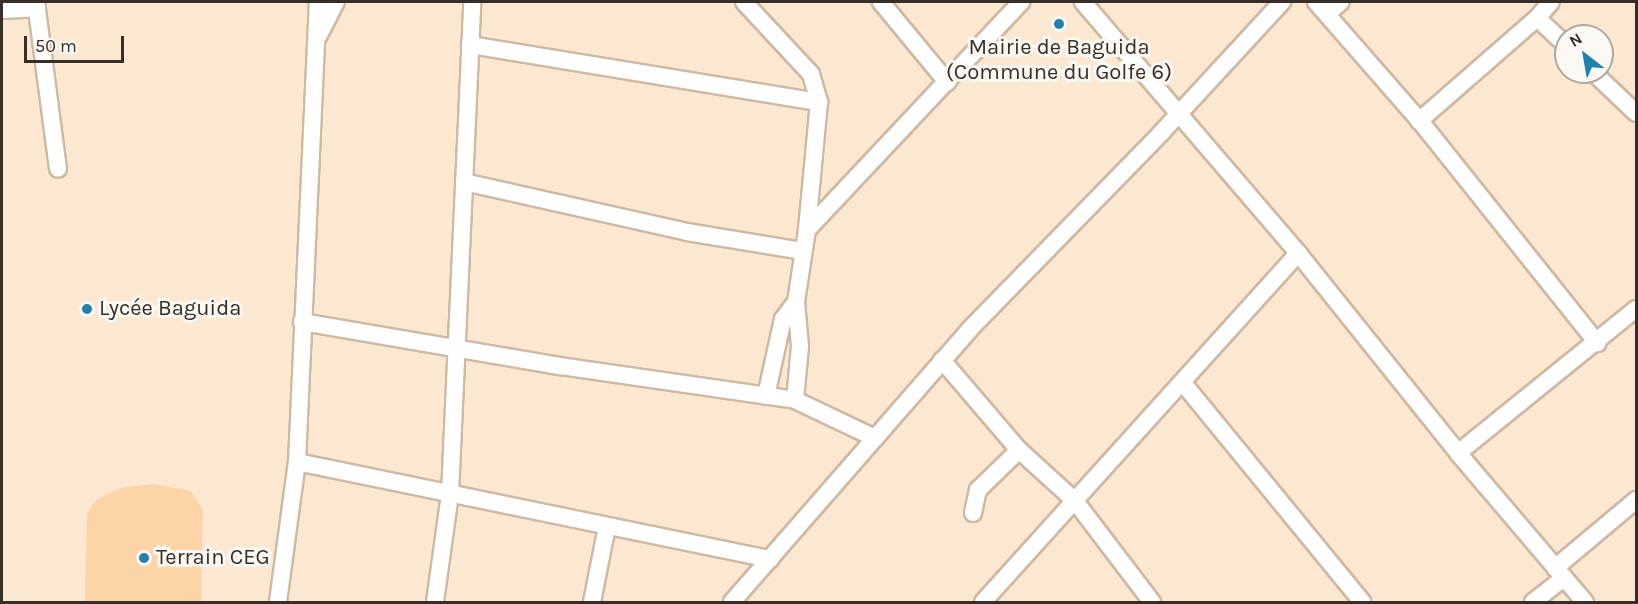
<!DOCTYPE html>
<meta charset="utf-8">
<style>
body{margin:0}
#map{position:relative;width:1638px;height:604px;overflow:hidden;background:#fce7d1;font-family:Karla,sans-serif}
div>[style]{position:absolute}
.green>*{inset:0;background:#fdd4a8}
.roads{filter:drop-shadow(2px 0 #cdb9a4) drop-shadow(-2px 0 #cdb9a4) drop-shadow(0 2px #cdb9a4) drop-shadow(0 -2px #cdb9a4)}
.minor>*{height:16px;margin:-8px;padding:0 8px;transform-origin:8px;border-radius:8px;background:#fff}
.dots>*{width:16px;height:16px;translate:-50% -50%;box-sizing:border-box;border:3px solid #fcf8f3;border-radius:50%}
span{translate:-50% -50%;white-space:nowrap;text-align:center;line-height:1.15;-webkit-text-stroke:6px #fcf8f3;paint-order:stroke}
.poi-label{font-size:22px;color:#372f27}
.left{translate:0 -50%;text-align:left}
.frame{position:absolute;inset:0;border:3px solid #372f27;pointer-events:none}
.north{position:absolute;left:1554px;top:24px;width:60px;height:60px;box-sizing:border-box;background:#fcf8f3;border:2px solid #ada8a1;border-radius:50%;rotate:329deg;font-size:16px;font-weight:700;line-height:24px;text-align:center;color:#372f27}
.north::after{content:'';display:block;margin:auto;width:21px;height:27px;background:#1e82ad;clip-path:polygon(50% 0,100% 100%,50% 72%,0 100%)}
.scale{position:absolute;left:24px;top:36px;width:100px;height:27px;box-sizing:border-box;border:3px solid #372f27;border-top:0;padding-left:8px;font-size:18px;line-height:21px;white-space:nowrap;color:#372f27;-webkit-text-stroke:4px #fcf8f3;paint-order:stroke}
</style>
<div id="map">
<div class="green">
<i style="clip-path:polygon(154px 484px,191px 491px,203px 511px,201px 602px,85px 602px,87px 513px,97px 499px,121px 488px)"></i>
</div>
<div class="roads">
<div class="minor">
<i style="left:36px;top:2px;width:168px;rotate:82.5deg"></i>
<i style="left:744px;top:2px;width:98px;rotate:47.1deg"></i>
<i style="left:811px;top:74px;width:29px;rotate:74deg"></i>
<i style="left:819px;top:102px;width:129px;rotate:95.4deg"></i>
<i style="left:807px;top:230px;width:73px;rotate:98.7deg"></i>
<i style="left:796px;top:302px;width:44px;rotate:84.8deg"></i>
<i style="left:800px;top:346px;width:54px;rotate:95.3deg"></i>
<i style="left:881px;top:2px;width:104px;rotate:50.5deg"></i>
<i style="left:1083px;top:2px;width:330px;rotate:49.4deg"></i>
<i style="left:1298px;top:253px;width:256px;rotate:51.3deg"></i>
<i style="left:1458px;top:453px;width:196px;rotate:49.6deg"></i>
<i style="left:1316px;top:2px;width:164px;rotate:48.9deg"></i>
<i style="left:1424px;top:126px;width:278px;rotate:51.4deg"></i>
<i style="left:2px;top:10px;width:35px;rotate:-3deg"></i>
<i style="left:1327px;top:14px;width:18px;rotate:-41deg"></i>
<i style="left:1537px;top:18px;width:40px;rotate:43deg"></i>
<i style="left:319px;top:35px;width:37px;rotate:-63deg"></i>
<i style="left:470px;top:45px;width:354px;rotate:9.3deg"></i>
<i style="left:1593px;top:72px;width:59px;rotate:43.6deg"></i>
<i style="left:1419px;top:121px;width:157px;rotate:-41.1deg"></i>
<i style="left:1537px;top:18px;width:21px;rotate:-49deg"></i>
<i style="left:464px;top:182px;width:229px;rotate:12.6deg"></i>
<i style="left:687px;top:232px;width:118px;rotate:9.3deg"></i>
<i style="left:807px;top:230px;width:313px;rotate:-46.8deg"></i>
<i style="left:302px;top:322px;width:262px;rotate:9.7deg"></i>
<i style="left:560px;top:366px;width:237px;rotate:8.2deg"></i>
<i style="left:795px;top:400px;width:89px;rotate:25.4deg"></i>
<i style="left:942px;top:360px;width:118px;rotate:49.5deg"></i>
<i style="left:1019px;top:450px;width:76px;rotate:42.3deg"></i>
<i style="left:1075px;top:501px;width:127px;rotate:52.7deg"></i>
<i style="left:1183px;top:383px;width:283px;rotate:50.7deg"></i>
<i style="left:766px;top:396px;width:79px;rotate:-77.6deg"></i>
<i style="left:783px;top:319px;width:21px;rotate:-53deg"></i>
<i style="left:1458px;top:453px;width:229px;rotate:-39deg"></i>
<i style="left:297px;top:462px;width:483px;rotate:11.6deg"></i>
<i style="left:973px;top:513px;width:24px;rotate:-78deg"></i>
<i style="left:978px;top:490px;width:57px;rotate:-44.3deg"></i>
<i style="left:1555px;top:568px;width:106px;rotate:-40deg"></i>
<i style="left:278px;top:602px;width:141px;rotate:-82.3deg"></i>
<i style="left:297px;top:462px;width:460px;rotate:-87.4deg"></i>
<i style="left:435px;top:602px;width:109px;rotate:-82.1deg"></i>
<i style="left:450px;top:494px;width:492px;rotate:-87.4deg"></i>
<i style="left:592px;top:602px;width:77px;rotate:-78.8deg"></i>
<i style="left:732px;top:602px;width:361px;rotate:-48.9deg"></i>
<i style="left:969px;top:330px;width:277px;rotate:-45.7deg"></i>
<i style="left:1162px;top:132px;width:177px;rotate:-47.3deg"></i>
<i style="left:983px;top:602px;width:470px;rotate:-47.9deg"></i>
<i style="left:1533px;top:602px;width:39px;rotate:-38deg"></i>
</div>
</div>
<div class="dots">
<i style="left:1059px;top:24px;background:#1e82ad"></i>
<i style="left:87px;top:309px;background:#1e82ad"></i>
<i style="left:144px;top:558px;background:#1e82ad"></i>
</div>
<div class="poi-label">
<span style="left:1059px;top:60px">Mairie de Baguida<br>(Commune du Golfe 6)</span>
<span class="left" style="left:99px;top:309px">Lycée Baguida</span>
<span class="left" style="left:156px;top:558px">Terrain CEG</span>
</div>
<div class="frame"></div>
<div class="north">N</div>
<div class="scale">50 m</div>
</div>
